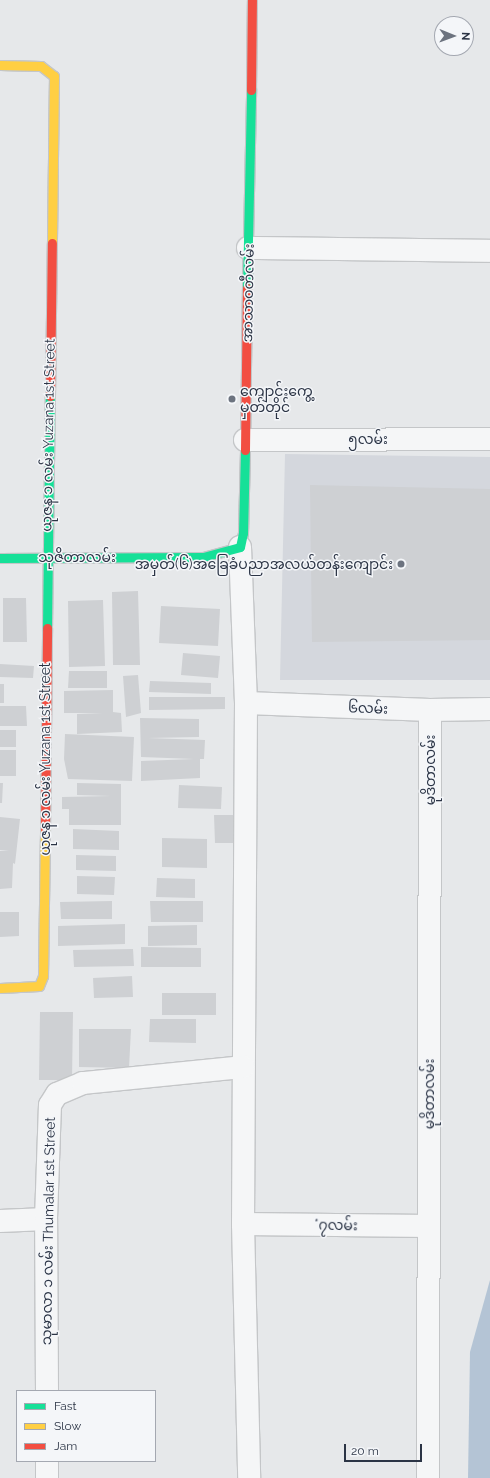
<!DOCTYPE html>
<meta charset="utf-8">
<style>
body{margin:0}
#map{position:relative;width:490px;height:1478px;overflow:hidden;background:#e6e8ea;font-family:Raleway,"Noto Sans Myanmar",sans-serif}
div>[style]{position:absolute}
.built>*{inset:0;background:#d4d7dd}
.water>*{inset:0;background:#b4c4d5}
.building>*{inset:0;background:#ced0d3}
.roads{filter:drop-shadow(1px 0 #c4c6c8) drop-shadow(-1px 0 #c4c6c8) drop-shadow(0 1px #c4c6c8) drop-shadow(0 -1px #c4c6c8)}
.street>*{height:22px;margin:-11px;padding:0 11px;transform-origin:11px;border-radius:11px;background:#f5f6f7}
.fast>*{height:9px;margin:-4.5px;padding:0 4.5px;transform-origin:4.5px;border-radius:4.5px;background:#16e098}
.slow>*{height:9px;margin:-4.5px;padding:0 4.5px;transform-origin:4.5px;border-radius:4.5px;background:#ffcf43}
.jam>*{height:9px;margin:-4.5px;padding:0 4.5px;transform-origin:4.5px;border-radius:4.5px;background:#f24e42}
.dots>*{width:11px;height:11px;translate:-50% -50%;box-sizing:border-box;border:2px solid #f4f6f9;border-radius:50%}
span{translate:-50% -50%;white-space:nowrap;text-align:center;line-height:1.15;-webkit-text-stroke:3px #f4f6f9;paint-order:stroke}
.street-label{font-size:14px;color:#2b3445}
.poi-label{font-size:14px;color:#2b3445}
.left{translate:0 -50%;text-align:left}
.right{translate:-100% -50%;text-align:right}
.legend{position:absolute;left:16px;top:1390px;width:140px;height:72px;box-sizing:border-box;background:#f4f6f9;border:1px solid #a4a8b1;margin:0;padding:5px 7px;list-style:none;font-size:12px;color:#2b3445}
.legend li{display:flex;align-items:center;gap:8px;height:20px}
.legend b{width:20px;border:1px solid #a4a8b1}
.north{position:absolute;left:434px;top:16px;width:40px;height:40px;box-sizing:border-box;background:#f4f6f9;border:1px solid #a4a8b1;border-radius:50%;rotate:91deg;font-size:11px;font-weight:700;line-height:16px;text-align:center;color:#2b3445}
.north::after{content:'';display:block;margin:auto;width:14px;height:18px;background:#6c737f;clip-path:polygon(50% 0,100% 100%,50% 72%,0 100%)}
.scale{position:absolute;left:344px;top:1444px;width:78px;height:18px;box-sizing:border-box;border:2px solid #2b3445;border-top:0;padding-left:5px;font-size:12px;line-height:14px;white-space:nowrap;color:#2b3445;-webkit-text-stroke:3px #f4f6f9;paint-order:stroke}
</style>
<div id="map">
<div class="built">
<i style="clip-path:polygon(285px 454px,490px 457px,490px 680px,280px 680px)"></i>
</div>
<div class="water">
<i style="clip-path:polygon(490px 1280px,490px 1478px,468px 1478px,470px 1352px)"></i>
</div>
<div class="building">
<i style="clip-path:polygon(310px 485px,490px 489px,490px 640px,312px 642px)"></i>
<i style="clip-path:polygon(138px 591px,140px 665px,113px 665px,112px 592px)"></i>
<i style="clip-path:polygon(3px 598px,26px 598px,27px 642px,3px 642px)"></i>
<i style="clip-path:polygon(103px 600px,105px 666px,69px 667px,68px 601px)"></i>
<i style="clip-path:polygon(161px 606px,220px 609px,218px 646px,159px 643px)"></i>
<i style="clip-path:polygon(183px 653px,220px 656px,218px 678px,181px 675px)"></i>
<i style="clip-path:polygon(0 664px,34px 666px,33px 678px,0 677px)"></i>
<i style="clip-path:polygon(69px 671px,107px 671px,107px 688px,68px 688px)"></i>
<i style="clip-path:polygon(138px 675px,141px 713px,126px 717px,123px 676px)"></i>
<i style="clip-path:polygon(150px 681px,211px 683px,211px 694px,149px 692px)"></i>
<i style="clip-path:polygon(0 684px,4px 684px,4px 703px,0 703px)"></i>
<i style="clip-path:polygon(113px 690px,113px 712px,121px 713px,122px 732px,77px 734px,77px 714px,103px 713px,64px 713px,64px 691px)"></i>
<i style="clip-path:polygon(149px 697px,225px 697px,225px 709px,149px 710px)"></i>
<i style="clip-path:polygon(0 706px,26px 706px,27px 726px,0 726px)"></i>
<i style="clip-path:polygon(140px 718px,199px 719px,199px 737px,148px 738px,205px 740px,204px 759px,200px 759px,200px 778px,141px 781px,141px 761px,194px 759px,141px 757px)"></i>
<i style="clip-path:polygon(0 730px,16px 730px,16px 747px,0 747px)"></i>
<i style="clip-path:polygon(65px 734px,134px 737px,132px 781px,68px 779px,64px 759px)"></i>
<i style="clip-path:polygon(0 750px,16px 750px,16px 776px,0 776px)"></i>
<i style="clip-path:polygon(0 783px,3px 783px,2px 803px,0 803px)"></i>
<i style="clip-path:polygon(77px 783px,121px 784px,121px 825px,69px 825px,69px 809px,62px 809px,62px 797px,111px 796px,77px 795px)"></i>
<i style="clip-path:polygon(179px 785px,222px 787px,221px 809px,178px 808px)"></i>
<i style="clip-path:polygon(214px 815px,235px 815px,236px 843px,215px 843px)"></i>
<i style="clip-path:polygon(0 817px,20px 819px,15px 864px,13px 863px,12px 888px,0 889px,0 851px,9px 850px,0 850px)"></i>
<i style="clip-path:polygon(73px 829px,119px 831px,119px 850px,73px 849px)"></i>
<i style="clip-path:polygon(162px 838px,207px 839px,207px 868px,162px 867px)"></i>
<i style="clip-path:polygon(76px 855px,116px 856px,116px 871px,76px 870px)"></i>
<i style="clip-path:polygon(77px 876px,115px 877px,114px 895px,77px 894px)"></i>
<i style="clip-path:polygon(157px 878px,195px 879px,195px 898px,156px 897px)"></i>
<i style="clip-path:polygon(112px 901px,112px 919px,61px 919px,60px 902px)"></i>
<i style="clip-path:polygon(150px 901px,203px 901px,203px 922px,151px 922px)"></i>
<i style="clip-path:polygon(0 912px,19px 912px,19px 936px,0 937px)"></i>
<i style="clip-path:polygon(125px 924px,125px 944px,58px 946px,58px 926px)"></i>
<i style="clip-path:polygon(197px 925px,197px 945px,148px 946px,148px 926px)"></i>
<i style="clip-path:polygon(141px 947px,201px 948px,201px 967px,141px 967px)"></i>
<i style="clip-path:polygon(133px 949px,134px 966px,74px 967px,73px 950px)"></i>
<i style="clip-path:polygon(132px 976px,133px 997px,94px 998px,93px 978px)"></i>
<i style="clip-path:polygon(162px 993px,216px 993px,216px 1015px,162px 1015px)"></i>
<i style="clip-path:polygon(40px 1012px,73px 1012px,72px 1080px,39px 1080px)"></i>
<i style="clip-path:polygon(150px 1019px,196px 1019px,196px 1043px,149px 1042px)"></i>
<i style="clip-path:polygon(79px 1029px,131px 1029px,129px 1068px,79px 1067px)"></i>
</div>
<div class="roads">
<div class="street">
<i style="left:248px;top:248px;width:242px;rotate:0.7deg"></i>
<i style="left:245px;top:440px;width:245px;rotate:-0.2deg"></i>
<i style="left:240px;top:547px;width:156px;rotate:87.8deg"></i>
<i style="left:246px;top:703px;width:521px;rotate:90.33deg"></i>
<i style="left:243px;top:1224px;width:254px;rotate:88.6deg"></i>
<i style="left:246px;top:703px;width:184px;rotate:2.2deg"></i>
<i style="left:430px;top:710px;width:60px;rotate:-1deg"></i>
<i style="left:0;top:1221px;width:46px;rotate:-2.5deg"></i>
<i style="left:243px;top:1224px;width:186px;rotate:0.6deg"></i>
<i style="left:47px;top:1391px;width:172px;rotate:-90.3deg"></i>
<i style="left:46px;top:1219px;width:114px;rotate:-88deg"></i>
<i style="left:50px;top:1105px;width:13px;rotate:-58deg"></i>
<i style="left:57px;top:1094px;width:28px;rotate:-23deg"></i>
<i style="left:83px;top:1083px;width:161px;rotate:-5.7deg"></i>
<i style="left:47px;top:1461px;width:17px;rotate:90deg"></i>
<i style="left:428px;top:1478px;width:768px;rotate:-89.85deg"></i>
</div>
<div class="fast">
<i style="left:247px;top:288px;width:198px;rotate:-88.8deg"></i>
<i style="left:0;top:558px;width:203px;rotate:-0.3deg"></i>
<i style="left:203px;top:557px;width:38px;rotate:-15deg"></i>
<i style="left:240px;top:547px;width:14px;rotate:-78deg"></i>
<i style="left:243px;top:533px;width:83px;rotate:-88.6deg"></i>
<i style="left:47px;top:628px;width:232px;rotate:-89.3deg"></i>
</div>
<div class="slow">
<i style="left:0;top:65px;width:41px;rotate:1.4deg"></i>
<i style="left:41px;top:66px;width:16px;rotate:38deg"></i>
<i style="left:54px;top:76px;width:167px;rotate:90.7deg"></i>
<i style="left:0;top:988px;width:39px;rotate:-3deg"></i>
<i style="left:39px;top:986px;width:11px;rotate:-68deg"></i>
<i style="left:43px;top:976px;width:147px;rotate:-89.2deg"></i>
</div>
<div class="jam">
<i style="left:251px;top:90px;width:90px;rotate:-89.4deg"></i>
<i style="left:50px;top:396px;width:153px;rotate:-89.3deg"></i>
<i style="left:245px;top:450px;width:162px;rotate:-89.3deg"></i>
<i style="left:45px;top:829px;width:201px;rotate:-89.4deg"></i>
</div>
</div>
<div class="dots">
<i style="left:232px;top:399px;background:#6c737f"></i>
<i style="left:401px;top:564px;background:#6c737f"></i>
</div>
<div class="street-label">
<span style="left:248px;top:293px;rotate:-89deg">အာသာဝတီလမ်း</span>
<span style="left:48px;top:435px;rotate:-89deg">ယုဇန ၁ လမ်း Yuzana 1st Street</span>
<span style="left:368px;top:439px">၅လမ်း</span>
<span style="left:77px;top:557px">သုဇိတာလမ်း</span>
<span style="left:368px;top:708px;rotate:2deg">၆လမ်း</span>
<span style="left:45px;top:759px;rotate:-90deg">ယုဇန ၁ လမ်း Yuzana 1st Street</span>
<span style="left:430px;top:770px;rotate:-90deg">မုဒိတာလမ်း</span>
<span style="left:429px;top:1094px;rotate:-90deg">မုဒိတာလမ်း</span>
<span style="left:336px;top:1225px;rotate:1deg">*၇လမ်း</span>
<span style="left:48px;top:1231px;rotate:-89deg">သုမာလာ ၁ လမ်း Thumalar 1st Street</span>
</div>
<div class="poi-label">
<span class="left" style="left:240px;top:399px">ကျောင်းကွေ့<br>မှတ်တိုင်</span>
<span class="right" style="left:393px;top:564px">အမှတ်(၆)အခြေခံပညာအလယ်တန်းကျောင်း</span>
</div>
<ul class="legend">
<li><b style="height:5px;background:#16e098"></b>Fast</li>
<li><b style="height:5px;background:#ffcf43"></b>Slow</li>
<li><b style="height:5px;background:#f24e42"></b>Jam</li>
</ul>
<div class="north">N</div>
<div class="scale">20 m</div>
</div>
